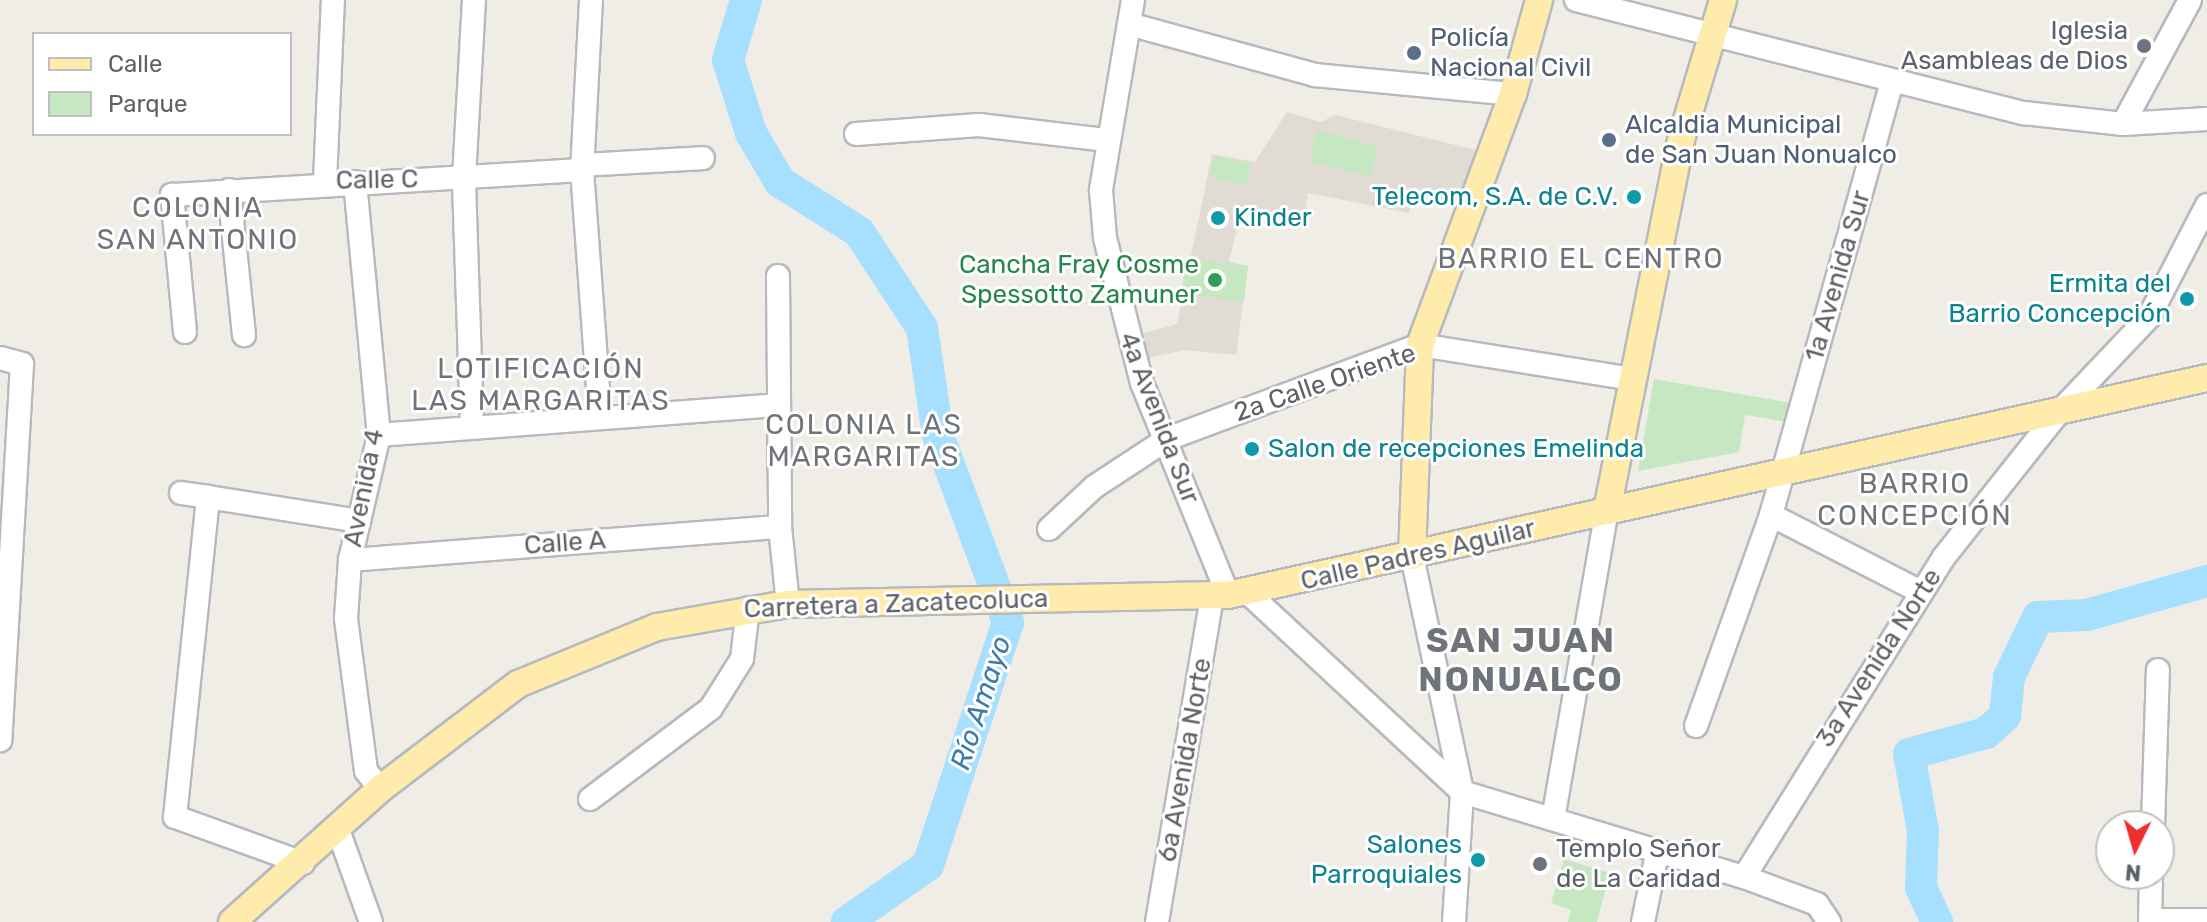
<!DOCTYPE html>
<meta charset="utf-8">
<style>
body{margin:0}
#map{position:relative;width:2207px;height:922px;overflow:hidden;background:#f0ede6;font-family:Rubik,sans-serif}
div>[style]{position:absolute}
.education>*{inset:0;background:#e0dcd4}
.green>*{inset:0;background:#c5e8c2}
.river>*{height:32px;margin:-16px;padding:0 16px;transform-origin:16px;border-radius:16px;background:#a7dfff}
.roads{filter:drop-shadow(2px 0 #b6b9bd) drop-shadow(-2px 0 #b6b9bd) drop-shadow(0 2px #b6b9bd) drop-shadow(0 -2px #b6b9bd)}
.minor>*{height:22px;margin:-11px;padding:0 11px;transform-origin:11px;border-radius:11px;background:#fff}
.major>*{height:26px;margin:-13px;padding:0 13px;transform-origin:13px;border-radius:13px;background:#ffecac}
.dots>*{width:22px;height:22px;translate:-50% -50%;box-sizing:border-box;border:4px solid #fff;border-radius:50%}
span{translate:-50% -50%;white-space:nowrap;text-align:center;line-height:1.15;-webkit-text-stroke:6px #fff;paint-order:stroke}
.worship-label{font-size:26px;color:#5b616d}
.right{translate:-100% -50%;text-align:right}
.left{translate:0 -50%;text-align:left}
.service-label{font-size:26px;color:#4e5e75}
.street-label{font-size:26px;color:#5d6267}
.culture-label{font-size:26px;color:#0d838f}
.leisure-label{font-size:26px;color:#27864d}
.neighbourhood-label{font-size:28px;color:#6e7479;letter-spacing:2px}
.water-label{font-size:28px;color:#3d7bac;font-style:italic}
.district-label{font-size:34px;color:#6e7479;font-weight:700;letter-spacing:2px}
.legend{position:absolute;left:32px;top:32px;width:260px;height:104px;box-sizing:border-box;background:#fff;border:2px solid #bec0c2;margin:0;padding:10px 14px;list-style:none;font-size:24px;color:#5d6267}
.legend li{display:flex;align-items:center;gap:16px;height:40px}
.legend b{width:40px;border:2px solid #bec0c2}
.north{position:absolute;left:2095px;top:810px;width:80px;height:80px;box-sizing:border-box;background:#fff;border:2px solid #bec0c2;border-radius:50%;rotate:185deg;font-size:22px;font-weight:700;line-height:32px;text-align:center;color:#5d6267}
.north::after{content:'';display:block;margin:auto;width:28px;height:36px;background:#ee2f2e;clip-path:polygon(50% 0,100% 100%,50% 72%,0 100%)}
</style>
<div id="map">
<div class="education">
<i style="clip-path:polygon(1287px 112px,1321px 122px,1335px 115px,1475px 150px,1461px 204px,1414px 193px,1409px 213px,1308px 193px,1304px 217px,1241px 212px,1229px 262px,1248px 266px,1236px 355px,1185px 350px,1143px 359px,1138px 335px,1177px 324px,1212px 154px,1255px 162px)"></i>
</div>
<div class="green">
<i style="clip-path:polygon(1317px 130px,1378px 146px,1371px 177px,1309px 161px)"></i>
<i style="clip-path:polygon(1214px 156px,1251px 164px,1247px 185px,1210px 177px)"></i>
<i style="clip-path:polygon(1186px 258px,1248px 266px,1244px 302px,1182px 294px)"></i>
<i style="clip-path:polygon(1654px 379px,1791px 403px,1787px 422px,1745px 415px,1739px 452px,1638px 471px)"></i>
<i style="clip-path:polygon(1564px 859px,1610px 873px,1597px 922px,1568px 922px,1571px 910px,1551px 903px)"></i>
</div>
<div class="river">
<i style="left:746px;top:0;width:63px;rotate:106.7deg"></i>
<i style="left:728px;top:60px;width:77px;rotate:72.5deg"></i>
<i style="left:751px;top:133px;width:57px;rotate:59.4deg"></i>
<i style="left:780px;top:182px;width:93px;rotate:32.3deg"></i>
<i style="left:859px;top:232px;width:115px;rotate:56.7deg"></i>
<i style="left:922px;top:328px;width:108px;rotate:81.5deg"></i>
<i style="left:938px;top:435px;width:200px;rotate:69.5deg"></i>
<i style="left:1008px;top:622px;width:256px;rotate:108.2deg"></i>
<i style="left:928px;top:865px;width:99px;rotate:144.9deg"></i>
<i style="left:1937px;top:922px;width:38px;rotate:-115deg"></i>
<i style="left:1921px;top:887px;width:56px;rotate:-88deg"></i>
<i style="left:1923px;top:831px;width:78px;rotate:-100.3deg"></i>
<i style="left:1909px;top:754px;width:80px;rotate:-15.3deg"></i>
<i style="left:1986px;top:733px;width:25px;rotate:-42deg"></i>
<i style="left:2005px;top:716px;width:39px;rotate:-84deg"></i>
<i style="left:2009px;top:677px;width:67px;rotate:-64.2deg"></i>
<i style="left:2038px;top:617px;width:49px;rotate:-2.3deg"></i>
<i style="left:2087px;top:615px;width:125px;rotate:-15.8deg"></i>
</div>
<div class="roads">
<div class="minor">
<i style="left:591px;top:0;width:170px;rotate:93deg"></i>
<i style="left:582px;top:170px;width:244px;rotate:85.8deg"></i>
<i style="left:1133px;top:0;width:193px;rotate:99.6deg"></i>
<i style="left:1101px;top:190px;width:48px;rotate:85.2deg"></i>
<i style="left:1105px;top:238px;width:150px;rotate:75.7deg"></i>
<i style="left:1142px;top:383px;width:229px;rotate:67.9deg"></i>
<i style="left:1576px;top:0;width:462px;rotate:14.2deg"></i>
<i style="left:2024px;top:113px;width:100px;rotate:6.3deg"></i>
<i style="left:2123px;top:124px;width:84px;rotate:-3.4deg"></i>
<i style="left:1129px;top:24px;width:193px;rotate:15.3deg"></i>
<i style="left:1315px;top:75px;width:199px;rotate:5.5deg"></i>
<i style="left:2123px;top:124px;width:141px;rotate:-61.6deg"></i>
<i style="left:856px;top:134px;width:123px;rotate:-4.2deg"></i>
<i style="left:979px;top:125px;width:129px;rotate:6.7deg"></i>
<i style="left:583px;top:165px;width:120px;rotate:-3.3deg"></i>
<i style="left:325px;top:181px;width:181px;rotate:-87.5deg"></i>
<i style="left:355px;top:182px;width:254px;rotate:84.6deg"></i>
<i style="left:379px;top:435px;width:128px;rotate:103.1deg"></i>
<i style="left:350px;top:560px;width:59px;rotate:93.9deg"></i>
<i style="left:346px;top:619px;width:153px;rotate:82.5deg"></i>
<i style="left:366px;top:771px;width:23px;rotate:52deg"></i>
<i style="left:229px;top:190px;width:146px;rotate:84.1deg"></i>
<i style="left:778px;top:276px;width:251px;rotate:89.5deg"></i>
<i style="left:780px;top:527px;width:77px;rotate:84.1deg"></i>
<i style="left:185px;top:332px;width:138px;rotate:-95.4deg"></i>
<i style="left:172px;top:195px;width:411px;rotate:-3.5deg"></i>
<i style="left:0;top:358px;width:23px;rotate:15deg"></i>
<i style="left:22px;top:364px;width:377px;rotate:93.3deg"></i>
<i style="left:472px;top:424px;width:246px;rotate:-91.9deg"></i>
<i style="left:464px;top:178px;width:178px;rotate:-86.8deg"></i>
<i style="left:379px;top:435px;width:401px;rotate:-4.3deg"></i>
<i style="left:181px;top:493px;width:27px;rotate:8deg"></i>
<i style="left:1771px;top:515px;width:169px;rotate:27.2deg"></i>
<i style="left:1049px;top:529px;width:62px;rotate:-43deg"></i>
<i style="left:1094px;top:487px;width:87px;rotate:-33.3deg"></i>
<i style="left:1167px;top:439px;width:270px;rotate:-20.4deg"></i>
<i style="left:1420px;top:345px;width:216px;rotate:9.1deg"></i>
<i style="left:1412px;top:556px;width:241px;rotate:78deg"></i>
<i style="left:1462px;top:792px;width:130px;rotate:93.5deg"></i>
<i style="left:350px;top:560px;width:431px;rotate:-4.4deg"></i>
<i style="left:1247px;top:592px;width:294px;rotate:42.9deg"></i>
<i style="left:1462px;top:792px;width:295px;rotate:16.8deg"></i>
<i style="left:1744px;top:877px;width:78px;rotate:20.3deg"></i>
<i style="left:1817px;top:904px;width:22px;rotate:56deg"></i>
<i style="left:1696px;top:726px;width:224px;rotate:-70.4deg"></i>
<i style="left:1771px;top:515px;width:449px;rotate:-74.4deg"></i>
<i style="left:590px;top:799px;width:151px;rotate:-36.9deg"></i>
<i style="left:711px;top:708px;width:58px;rotate:-57.7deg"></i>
<i style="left:742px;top:659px;width:51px;rotate:-83.3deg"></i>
<i style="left:1553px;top:819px;width:314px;rotate:-80.1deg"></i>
<i style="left:2153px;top:826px;width:156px;rotate:-88.2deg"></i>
<i style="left:338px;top:830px;width:98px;rotate:70.3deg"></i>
<i style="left:303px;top:863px;width:136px;rotate:-160.2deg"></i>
<i style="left:175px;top:817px;width:322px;rotate:-84.1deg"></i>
<i style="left:208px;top:497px;width:153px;rotate:9deg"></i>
<i style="left:1744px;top:877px;width:377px;rotate:-58deg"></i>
<i style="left:1944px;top:557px;width:185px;rotate:-51.6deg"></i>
<i style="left:2059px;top:412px;width:131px;rotate:-46.5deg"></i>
<i style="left:2149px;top:317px;width:126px;rotate:-62.6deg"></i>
<i style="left:2150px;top:920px;width:57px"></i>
<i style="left:1157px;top:922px;width:330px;rotate:-80.4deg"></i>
<i style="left:1643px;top:922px;width:69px;rotate:-78.4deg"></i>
<i style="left:2150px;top:922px;width:48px;rotate:-88.8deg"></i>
</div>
<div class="major">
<i style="left:1607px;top:510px;width:381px;rotate:-78.7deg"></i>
<i style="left:1682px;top:136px;width:142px;rotate:-73.2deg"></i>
<i style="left:1412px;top:556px;width:211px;rotate:-87.8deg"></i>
<i style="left:1420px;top:345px;width:268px;rotate:-69.7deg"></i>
<i style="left:1513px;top:94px;width:98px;rotate:-74.5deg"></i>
<i style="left:232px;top:922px;width:199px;rotate:-41.9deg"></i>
<i style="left:380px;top:789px;width:173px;rotate:-37.3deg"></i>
<i style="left:518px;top:684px;width:150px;rotate:-22.3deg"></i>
<i style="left:657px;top:627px;width:133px;rotate:-10deg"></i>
<i style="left:788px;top:604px;width:440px;rotate:-1.2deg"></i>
<i style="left:1228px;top:595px;width:1003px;rotate:-12.5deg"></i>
</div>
</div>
<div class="dots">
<i style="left:2144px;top:46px;background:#6b7280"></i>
<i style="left:1414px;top:53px;background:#5c6f8a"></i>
<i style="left:1609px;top:140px;background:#5c6f8a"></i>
<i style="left:1634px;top:197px;background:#0f9aa8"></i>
<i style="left:1218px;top:218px;background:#0f9aa8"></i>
<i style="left:1215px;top:280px;background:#2e9e5b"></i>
<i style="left:2187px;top:299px;background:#0f9aa8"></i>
<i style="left:1252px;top:449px;background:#0f9aa8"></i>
<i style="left:1478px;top:860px;background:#0f9aa8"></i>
<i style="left:1540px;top:864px;background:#6b7280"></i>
</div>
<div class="worship-label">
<span class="right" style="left:2128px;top:46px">Iglesia<br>Asambleas de Dios</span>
<span class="left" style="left:1556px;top:864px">Templo Señor<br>de La Caridad</span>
</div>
<div class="service-label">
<span class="left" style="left:1430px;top:53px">Policía<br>Nacional Civil</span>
<span class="left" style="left:1625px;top:140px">Alcaldia Municipal<br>de San Juan Nonualco</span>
</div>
<div class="street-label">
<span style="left:377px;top:180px;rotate:-1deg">Calle C</span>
<span style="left:1838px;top:276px;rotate:-74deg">1a Avenida Sur</span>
<span style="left:1325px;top:383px;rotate:-19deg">2a Calle Oriente</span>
<span style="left:1159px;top:418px;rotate:69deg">4a Avenida Sur</span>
<span style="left:364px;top:488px;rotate:-79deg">Avenida 4</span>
<span style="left:565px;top:543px;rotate:-4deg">Calle A</span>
<span style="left:1418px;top:555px;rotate:-13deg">Calle Padres Aguilar</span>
<span style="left:896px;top:604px;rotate:-2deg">Carretera a Zacatecoluca</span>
<span style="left:1879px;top:658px;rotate:-57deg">3a Avenida Norte</span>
<span style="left:1185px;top:760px;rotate:-80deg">6a Avenida Norte</span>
</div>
<div class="culture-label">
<span class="right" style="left:1618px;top:197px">Telecom, S.A. de C.V.</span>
<span class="left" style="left:1234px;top:218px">Kinder</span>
<span class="right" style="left:2171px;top:299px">Ermita del<br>Barrio Concepción</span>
<span class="left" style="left:1268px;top:449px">Salon de recepciones Emelinda</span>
<span class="right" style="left:1462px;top:860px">Salones<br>Parroquiales</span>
</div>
<div class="leisure-label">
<span class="right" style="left:1199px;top:280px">Cancha Fray Cosme<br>Spessotto Zamuner</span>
</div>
<div class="neighbourhood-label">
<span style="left:198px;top:224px">COLONIA<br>SAN ANTONIO</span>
<span style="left:1581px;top:259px">BARRIO EL CENTRO</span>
<span style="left:541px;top:385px">LOTIFICACIÓN<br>LAS MARGARITAS</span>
<span style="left:864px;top:441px">COLONIA LAS<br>MARGARITAS</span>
<span style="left:1915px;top:500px">BARRIO<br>CONCEPCIÓN</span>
</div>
<div class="water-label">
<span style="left:981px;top:703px;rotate:-72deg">Río Amayo</span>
</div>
<div class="district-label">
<span style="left:1521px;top:660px">SAN JUAN<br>NONUALCO</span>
</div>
<ul class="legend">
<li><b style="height:10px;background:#ffecac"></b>Calle</li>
<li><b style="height:22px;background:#c5e8c2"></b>Parque</li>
</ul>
<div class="north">N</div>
</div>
